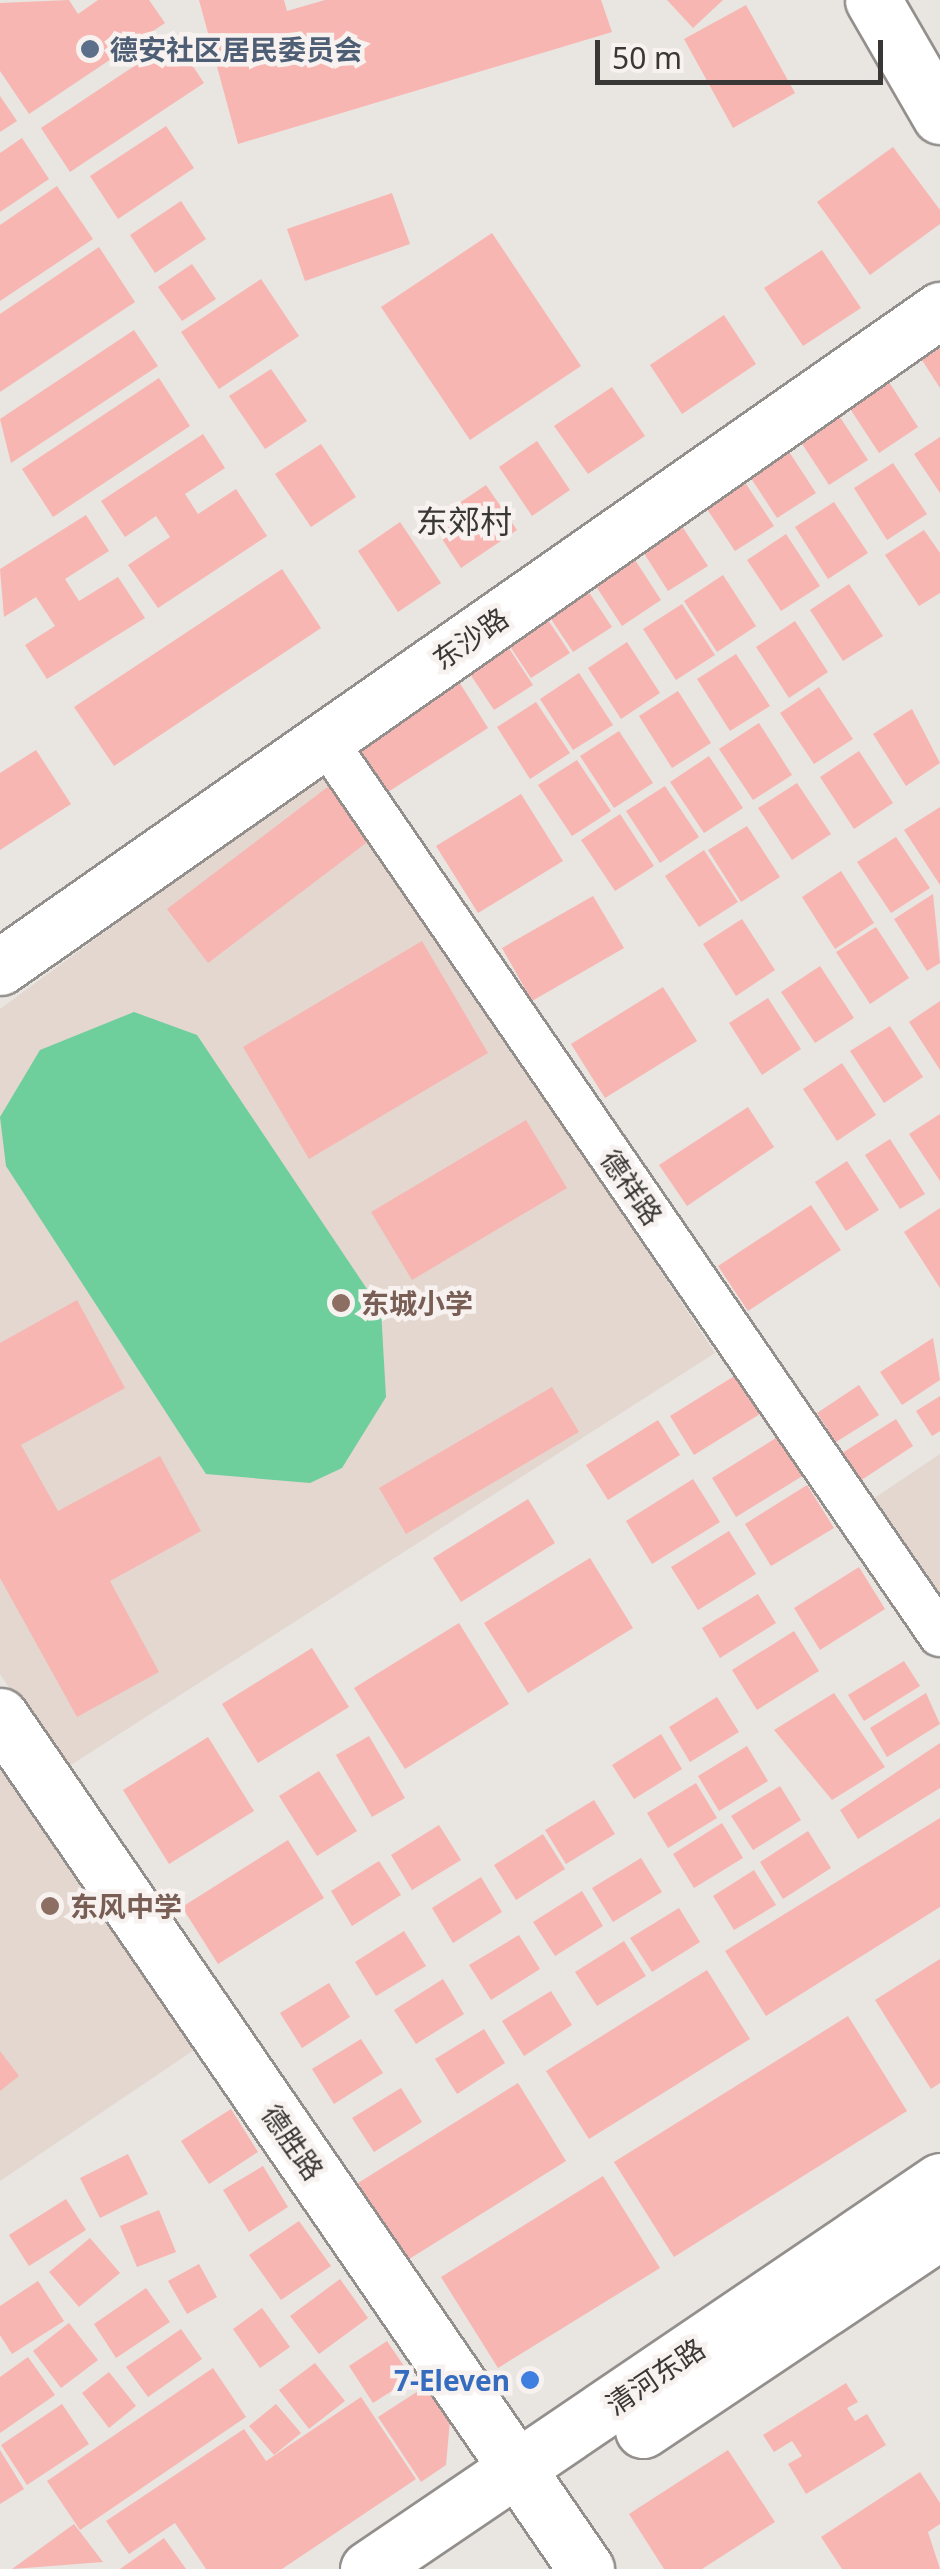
<!DOCTYPE html>
<meta charset="utf-8">
<style>
body{margin:0}
#map{position:relative;width:940px;height:2569px;overflow:hidden;background:#e9e5e1;font-family:"Noto Sans","Noto Sans SC",sans-serif}
div>[style]{position:absolute}
.built>*{inset:0;background:#e3d7cf}
.green>*{inset:0;background:#6ece9c}
.building>*{inset:0;background:#f7b6b2}
.roads{filter:drop-shadow(2px 0 #938f8c) drop-shadow(-2px 0 #938f8c) drop-shadow(0 2px #938f8c) drop-shadow(0 -2px #938f8c)}
.street>*{height:42px;margin:-21px;padding:0 21px;transform-origin:21px;border-radius:21px;background:#fff}
.secondary>*{height:55px;margin:-27.5px;padding:0 27.5px;transform-origin:27.5px;border-radius:27.5px;background:#fff}
.primary>*{height:55px;margin:-27.5px;padding:0 27.5px;transform-origin:27.5px;border-radius:27.5px;background:#fff}
.dots>*{width:28px;height:28px;translate:-50% -50%;box-sizing:border-box;border:5px solid #f7f2ef;border-radius:50%}
span{translate:-50% -50%;white-space:nowrap;text-align:center;line-height:1.15;-webkit-text-stroke:9px #f7f2ef;paint-order:stroke}
.service-label{font-size:28px;color:#4e5e75;font-weight:700}
.left{translate:0 -50%;text-align:left}
.street-label{font-size:28px;color:#3a3836}
.education-label{font-size:28px;color:#785e54;font-weight:700}
.shop-label{font-size:28px;color:#366cbe;font-weight:700}
.right{translate:-100% -50%;text-align:right}
.quarter-label{font-size:32px;color:#3a3836}
.scale{position:absolute;left:595px;top:40px;width:288px;height:45px;box-sizing:border-box;border:5px solid #3a3836;border-top:0;padding-left:12px;font-size:30px;line-height:35px;white-space:nowrap;color:#3a3836;-webkit-text-stroke:8px #f7f2ef;paint-order:stroke}
</style>
<div id="map">
<div class="built">
<i style="clip-path:polygon(327px 769px,715px 1353px,63px 1770px,0 1674px,0 1009px)"></i>
<i style="clip-path:polygon(940px 1454px,940px 1605px,870px 1501px)"></i>
<i style="clip-path:polygon(0 1765px,200px 2046px,0 2181px)"></i>
</div>
<div class="green">
<i style="clip-path:polygon(134px 1012px,197px 1035px,381px 1310px,386px 1397px,342px 1468px,310px 1483px,206px 1474px,6px 1166px,0 1117px,40px 1050px)"></i>
</div>
<div class="building">
<i style="clip-path:polygon(69px 0,78px 14px,98px 0,149px 0,165px 23px,29px 114px,0 71px,0 3px)"></i>
<i style="clip-path:polygon(199px 0,284px 0,287px 11px,325px 0,601px 0,612px 32px,238px 144px)"></i>
<i style="clip-path:polygon(667px 0,723px 0,693px 28px)"></i>
<i style="clip-path:polygon(746px 5px,795px 93px,733px 128px,684px 39px)"></i>
<i style="clip-path:polygon(175px 39px,204px 83px,70px 172px,41px 128px)"></i>
<i style="clip-path:polygon(0 96px,17px 121px,0 132px)"></i>
<i style="clip-path:polygon(166px 126px,194px 168px,118px 219px,90px 176px)"></i>
<i style="clip-path:polygon(22px 138px,49px 179px,0 212px,0 153px)"></i>
<i style="clip-path:polygon(893px 147px,940px 210px,940px 224px,870px 275px,817px 202px)"></i>
<i style="clip-path:polygon(57px 186px,93px 239px,0 301px,0 225px)"></i>
<i style="clip-path:polygon(392px 193px,410px 244px,305px 281px,287px 229px)"></i>
<i style="clip-path:polygon(181px 201px,206px 239px,155px 273px,130px 235px)"></i>
<i style="clip-path:polygon(492px 233px,581px 366px,470px 440px,381px 307px)"></i>
<i style="clip-path:polygon(99px 247px,135px 302px,0 392px,0 314px)"></i>
<i style="clip-path:polygon(822px 250px,861px 308px,803px 346px,764px 288px)"></i>
<i style="clip-path:polygon(192px 264px,216px 299px,182px 321px,158px 287px)"></i>
<i style="clip-path:polygon(261px 279px,299px 336px,219px 389px,181px 332px)"></i>
<i style="clip-path:polygon(724px 315px,756px 364px,682px 414px,650px 365px)"></i>
<i style="clip-path:polygon(134px 330px,158px 366px,11px 463px,0 419px)"></i>
<i style="clip-path:polygon(940px 348px,940px 388px,922px 360px)"></i>
<i style="clip-path:polygon(271px 369px,307px 421px,265px 449px,229px 396px)"></i>
<i style="clip-path:polygon(885px 376px,918px 427px,879px 453px,845px 401px)"></i>
<i style="clip-path:polygon(159px 378px,190px 426px,53px 517px,22px 469px)"></i>
<i style="clip-path:polygon(612px 387px,645px 436px,588px 474px,554px 426px)"></i>
<i style="clip-path:polygon(834px 408px,868px 460px,829px 485px,795px 433px)"></i>
<i style="clip-path:polygon(203px 434px,225px 468px,185px 494px,198px 514px,236px 489px,267px 536px,158px 608px,128px 565px,170px 537px,156px 516px,125px 537px,101px 501px)"></i>
<i style="clip-path:polygon(940px 437px,940px 493px,914px 454px)"></i>
<i style="clip-path:polygon(537px 441px,570px 490px,532px 516px,499px 467px)"></i>
<i style="clip-path:polygon(782px 441px,816px 493px,777px 518px,743px 466px)"></i>
<i style="clip-path:polygon(321px 444px,356px 497px,311px 527px,275px 474px)"></i>
<i style="clip-path:polygon(893px 463px,927px 514px,887px 540px,854px 488px)"></i>
<i style="clip-path:polygon(740px 475px,774px 526px,735px 551px,701px 500px)"></i>
<i style="clip-path:polygon(486px 485px,517px 530px,461px 568px,431px 522px)"></i>
<i style="clip-path:polygon(834px 502px,868px 553px,828px 579px,795px 527px)"></i>
<i style="clip-path:polygon(674px 514px,708px 566px,668px 591px,635px 539px)"></i>
<i style="clip-path:polygon(86px 515px,109px 551px,65px 579px,79px 601px,118px 577px,145px 618px,47px 679px,25px 645px,55px 626px,36px 597px,4px 617px,0 569px)"></i>
<i style="clip-path:polygon(400px 522px,441px 583px,398px 612px,358px 551px)"></i>
<i style="clip-path:polygon(924px 530px,940px 553px,940px 593px,919px 606px,885px 555px)"></i>
<i style="clip-path:polygon(786px 534px,820px 586px,781px 611px,747px 560px)"></i>
<i style="clip-path:polygon(628px 549px,661px 600px,622px 626px,588px 574px)"></i>
<i style="clip-path:polygon(282px 569px,321px 628px,114px 766px,74px 707px)"></i>
<i style="clip-path:polygon(723px 575px,756px 626px,717px 652px,684px 601px)"></i>
<i style="clip-path:polygon(578px 576px,612px 627px,573px 652px,539px 601px)"></i>
<i style="clip-path:polygon(849px 584px,883px 636px,843px 661px,810px 610px)"></i>
<i style="clip-path:polygon(536px 602px,570px 653px,531px 678px,497px 627px)"></i>
<i style="clip-path:polygon(682px 604px,715px 655px,676px 680px,643px 629px)"></i>
<i style="clip-path:polygon(795px 621px,828px 672px,789px 698px,756px 647px)"></i>
<i style="clip-path:polygon(499px 633px,533px 685px,494px 710px,460px 659px)"></i>
<i style="clip-path:polygon(627px 642px,660px 693px,621px 719px,588px 668px)"></i>
<i style="clip-path:polygon(736px 654px,770px 706px,730px 731px,697px 679px)"></i>
<i style="clip-path:polygon(579px 673px,613px 725px,573px 750px,540px 699px)"></i>
<i style="clip-path:polygon(456px 677px,488px 728px,377px 799px,345px 749px)"></i>
<i style="clip-path:polygon(819px 687px,853px 739px,814px 764px,780px 713px)"></i>
<i style="clip-path:polygon(678px 691px,711px 743px,672px 768px,639px 716px)"></i>
<i style="clip-path:polygon(536px 702px,570px 753px,530px 779px,497px 727px)"></i>
<i style="clip-path:polygon(912px 709px,940px 763px,906px 786px,873px 734px)"></i>
<i style="clip-path:polygon(759px 723px,792px 775px,753px 800px,719px 749px)"></i>
<i style="clip-path:polygon(619px 731px,653px 783px,614px 808px,580px 756px)"></i>
<i style="clip-path:polygon(36px 750px,71px 804px,0 850px,0 773px)"></i>
<i style="clip-path:polygon(859px 751px,893px 803px,854px 829px,820px 777px)"></i>
<i style="clip-path:polygon(709px 756px,743px 808px,704px 833px,670px 782px)"></i>
<i style="clip-path:polygon(577px 760px,611px 811px,572px 836px,538px 785px)"></i>
<i style="clip-path:polygon(797px 783px,831px 834px,792px 860px,758px 808px)"></i>
<i style="clip-path:polygon(329px 786px,370px 840px,208px 963px,167px 909px)"></i>
<i style="clip-path:polygon(665px 786px,699px 837px,660px 863px,626px 811px)"></i>
<i style="clip-path:polygon(521px 794px,563px 861px,478px 913px,436px 846px)"></i>
<i style="clip-path:polygon(940px 807px,940px 885px,904px 830px)"></i>
<i style="clip-path:polygon(620px 814px,654px 866px,615px 891px,581px 840px)"></i>
<i style="clip-path:polygon(747px 826px,780px 877px,741px 902px,708px 850px)"></i>
<i style="clip-path:polygon(896px 837px,930px 888px,891px 913px,857px 862px)"></i>
<i style="clip-path:polygon(704px 850px,738px 902px,699px 927px,665px 876px)"></i>
<i style="clip-path:polygon(841px 871px,874px 923px,835px 949px,802px 897px)"></i>
<i style="clip-path:polygon(933px 894px,940px 963px,927px 971px,894px 919px)"></i>
<i style="clip-path:polygon(593px 896px,624px 948px,532px 1001px,502px 948px)"></i>
<i style="clip-path:polygon(742px 919px,775px 970px,736px 996px,703px 944px)"></i>
<i style="clip-path:polygon(876px 927px,909px 978px,870px 1004px,836px 952px)"></i>
<i style="clip-path:polygon(422px 941px,488px 1053px,309px 1159px,243px 1047px)"></i>
<i style="clip-path:polygon(820px 966px,854px 1018px,815px 1043px,781px 992px)"></i>
<i style="clip-path:polygon(663px 987px,697px 1041px,605px 1098px,571px 1044px)"></i>
<i style="clip-path:polygon(768px 998px,801px 1049px,762px 1075px,729px 1023px)"></i>
<i style="clip-path:polygon(940px 1001px,940px 1070px,909px 1022px)"></i>
<i style="clip-path:polygon(890px 1026px,923px 1077px,884px 1103px,850px 1051px)"></i>
<i style="clip-path:polygon(842px 1063px,876px 1115px,837px 1141px,803px 1089px)"></i>
<i style="clip-path:polygon(748px 1107px,774px 1147px,687px 1206px,659px 1165px)"></i>
<i style="clip-path:polygon(940px 1114px,940px 1181px,909px 1134px)"></i>
<i style="clip-path:polygon(526px 1120px,567px 1188px,412px 1280px,371px 1212px)"></i>
<i style="clip-path:polygon(890px 1139px,925px 1194px,900px 1209px,865px 1155px)"></i>
<i style="clip-path:polygon(847px 1161px,879px 1210px,846px 1231px,815px 1182px)"></i>
<i style="clip-path:polygon(811px 1205px,841px 1250px,748px 1311px,718px 1266px)"></i>
<i style="clip-path:polygon(940px 1208px,940px 1288px,904px 1232px)"></i>
<i style="clip-path:polygon(77px 1300px,125px 1388px,21px 1445px,58px 1511px,160px 1456px,201px 1531px,110px 1581px,159px 1672px,77px 1717px,0 1578px,0 1343px)"></i>
<i style="clip-path:polygon(933px 1338px,940px 1380px,902px 1405px,880px 1372px)"></i>
<i style="clip-path:polygon(736px 1375px,760px 1414px,694px 1455px,670px 1416px)"></i>
<i style="clip-path:polygon(859px 1385px,879px 1415px,836px 1442px,817px 1413px)"></i>
<i style="clip-path:polygon(552px 1387px,579px 1432px,406px 1534px,379px 1488px)"></i>
<i style="clip-path:polygon(940px 1396px,940px 1431px,932px 1436px,916px 1411px)"></i>
<i style="clip-path:polygon(896px 1419px,913px 1446px,857px 1483px,839px 1455px)"></i>
<i style="clip-path:polygon(658px 1420px,680px 1455px,608px 1500px,586px 1465px)"></i>
<i style="clip-path:polygon(779px 1436px,804px 1475px,736px 1517px,712px 1478px)"></i>
<i style="clip-path:polygon(693px 1479px,720px 1522px,652px 1564px,626px 1521px)"></i>
<i style="clip-path:polygon(807px 1485px,834px 1528px,771px 1566px,745px 1524px)"></i>
<i style="clip-path:polygon(528px 1499px,555px 1543px,461px 1602px,433px 1558px)"></i>
<i style="clip-path:polygon(729px 1531px,756px 1574px,698px 1610px,671px 1567px)"></i>
<i style="clip-path:polygon(590px 1558px,633px 1628px,528px 1693px,484px 1623px)"></i>
<i style="clip-path:polygon(859px 1567px,885px 1609px,820px 1650px,794px 1608px)"></i>
<i style="clip-path:polygon(758px 1594px,776px 1623px,720px 1658px,702px 1628px)"></i>
<i style="clip-path:polygon(459px 1623px,509px 1704px,405px 1769px,354px 1688px)"></i>
<i style="clip-path:polygon(794px 1631px,819px 1671px,757px 1710px,732px 1670px)"></i>
<i style="clip-path:polygon(312px 1648px,349px 1707px,258px 1763px,222px 1704px)"></i>
<i style="clip-path:polygon(904px 1661px,920px 1686px,864px 1721px,848px 1695px)"></i>
<i style="clip-path:polygon(834px 1693px,885px 1767px,832px 1800px,774px 1730px)"></i>
<i style="clip-path:polygon(926px 1693px,940px 1724px,887px 1757px,870px 1728px)"></i>
<i style="clip-path:polygon(717px 1697px,739px 1732px,690px 1762px,669px 1727px)"></i>
<i style="clip-path:polygon(661px 1734px,682px 1769px,634px 1799px,612px 1765px)"></i>
<i style="clip-path:polygon(369px 1736px,405px 1798px,372px 1817px,336px 1755px)"></i>
<i style="clip-path:polygon(208px 1737px,254px 1811px,169px 1864px,123px 1790px)"></i>
<i style="clip-path:polygon(940px 1743px,940px 1788px,858px 1839px,840px 1810px)"></i>
<i style="clip-path:polygon(747px 1746px,768px 1781px,719px 1811px,698px 1776px)"></i>
<i style="clip-path:polygon(319px 1771px,357px 1831px,317px 1856px,279px 1796px)"></i>
<i style="clip-path:polygon(696px 1783px,717px 1818px,668px 1848px,647px 1813px)"></i>
<i style="clip-path:polygon(780px 1786px,801px 1820px,753px 1850px,731px 1816px)"></i>
<i style="clip-path:polygon(594px 1800px,615px 1834px,566px 1864px,545px 1830px)"></i>
<i style="clip-path:polygon(940px 1818px,940px 1907px,766px 2016px,725px 1951px)"></i>
<i style="clip-path:polygon(722px 1823px,743px 1858px,694px 1888px,673px 1854px)"></i>
<i style="clip-path:polygon(439px 1825px,461px 1860px,412px 1890px,391px 1855px)"></i>
<i style="clip-path:polygon(808px 1831px,831px 1868px,783px 1899px,760px 1862px)"></i>
<i style="clip-path:polygon(543px 1834px,565px 1869px,516px 1900px,494px 1865px)"></i>
<i style="clip-path:polygon(288px 1840px,324px 1898px,218px 1964px,182px 1907px)"></i>
<i style="clip-path:polygon(641px 1858px,662px 1892px,613px 1922px,592px 1888px)"></i>
<i style="clip-path:polygon(379px 1861px,401px 1895px,352px 1926px,331px 1891px)"></i>
<i style="clip-path:polygon(754px 1870px,776px 1905px,734px 1930px,713px 1896px)"></i>
<i style="clip-path:polygon(481px 1877px,502px 1912px,453px 1943px,432px 1908px)"></i>
<i style="clip-path:polygon(582px 1891px,603px 1926px,555px 1956px,533px 1922px)"></i>
<i style="clip-path:polygon(679px 1908px,700px 1942px,652px 1972px,630px 1938px)"></i>
<i style="clip-path:polygon(404px 1931px,426px 1966px,376px 1996px,355px 1962px)"></i>
<i style="clip-path:polygon(519px 1935px,540px 1969px,491px 2000px,469px 1965px)"></i>
<i style="clip-path:polygon(624px 1941px,646px 1976px,597px 2006px,575px 1972px)"></i>
<i style="clip-path:polygon(940px 1959px,940px 2083px,931px 2089px,875px 2000px)"></i>
<i style="clip-path:polygon(707px 1970px,750px 2039px,589px 2139px,546px 2071px)"></i>
<i style="clip-path:polygon(443px 1979px,464px 2014px,416px 2044px,394px 2010px)"></i>
<i style="clip-path:polygon(329px 1983px,350px 2017px,302px 2048px,280px 2013px)"></i>
<i style="clip-path:polygon(551px 1991px,572px 2025px,524px 2056px,502px 2021px)"></i>
<i style="clip-path:polygon(848px 2016px,907px 2111px,674px 2257px,614px 2162px)"></i>
<i style="clip-path:polygon(484px 2029px,505px 2063px,457px 2094px,435px 2059px)"></i>
<i style="clip-path:polygon(361px 2039px,383px 2073px,334px 2104px,312px 2069px)"></i>
<i style="clip-path:polygon(0 2051px,19px 2076px,0 2091px)"></i>
<i style="clip-path:polygon(518px 2083px,566px 2161px,406px 2261px,358px 2183px)"></i>
<i style="clip-path:polygon(401px 2088px,422px 2122px,374px 2152px,352px 2118px)"></i>
<i style="clip-path:polygon(231px 2109px,258px 2152px,209px 2184px,181px 2141px)"></i>
<i style="clip-path:polygon(128px 2154px,148px 2194px,100px 2218px,80px 2178px)"></i>
<i style="clip-path:polygon(263px 2166px,288px 2207px,249px 2232px,223px 2190px)"></i>
<i style="clip-path:polygon(603px 2176px,660px 2268px,498px 2368px,441px 2277px)"></i>
<i style="clip-path:polygon(66px 2199px,86px 2230px,29px 2266px,9px 2235px)"></i>
<i style="clip-path:polygon(159px 2210px,176px 2252px,137px 2267px,120px 2226px)"></i>
<i style="clip-path:polygon(299px 2221px,331px 2266px,281px 2300px,249px 2255px)"></i>
<i style="clip-path:polygon(90px 2238px,120px 2273px,79px 2307px,49px 2272px)"></i>
<i style="clip-path:polygon(199px 2264px,217px 2297px,187px 2314px,168px 2281px)"></i>
<i style="clip-path:polygon(340px 2279px,368px 2318px,319px 2354px,290px 2316px)"></i>
<i style="clip-path:polygon(38px 2281px,64px 2321px,12px 2354px,0 2335px,0 2306px)"></i>
<i style="clip-path:polygon(146px 2288px,170px 2322px,116px 2358px,94px 2324px)"></i>
<i style="clip-path:polygon(262px 2308px,290px 2347px,260px 2368px,233px 2329px)"></i>
<i style="clip-path:polygon(69px 2323px,98px 2360px,61px 2388px,33px 2351px)"></i>
<i style="clip-path:polygon(181px 2329px,202px 2359px,148px 2397px,126px 2367px)"></i>
<i style="clip-path:polygon(387px 2341px,412px 2378px,373px 2403px,349px 2366px)"></i>
<i style="clip-path:polygon(28px 2357px,55px 2395px,0 2433px,0 2377px)"></i>
<i style="clip-path:polygon(315px 2363px,345px 2401px,309px 2429px,279px 2390px)"></i>
<i style="clip-path:polygon(213px 2368px,246px 2417px,80px 2530px,47px 2481px)"></i>
<i style="clip-path:polygon(109px 2372px,136px 2406px,109px 2428px,82px 2393px)"></i>
<i style="clip-path:polygon(846px 2383px,858px 2402px,847px 2408px,855px 2421px,867px 2414px,886px 2445px,806px 2494px,788px 2464px,802px 2456px,792px 2441px,774px 2452px,763px 2435px)"></i>
<i style="clip-path:polygon(426px 2386px,450px 2420px,446px 2465px,421px 2482px,378px 2417px)"></i>
<i style="clip-path:polygon(361px 2397px,416px 2479px,282px 2569px,206px 2569px,175px 2523px,129px 2554px,106px 2521px,244px 2429px,266px 2461px)"></i>
<i style="clip-path:polygon(62px 2404px,89px 2444px,27px 2485px,1px 2445px)"></i>
<i style="clip-path:polygon(276px 2404px,301px 2433px,274px 2455px,249px 2426px)"></i>
<i style="clip-path:polygon(0 2450px,24px 2489px,0 2504px)"></i>
<i style="clip-path:polygon(728px 2450px,775px 2522px,702px 2569px,664px 2569px,629px 2514px)"></i>
<i style="clip-path:polygon(920px 2472px,940px 2503px,940px 2524px,928px 2532px,940px 2569px,842px 2569px,821px 2537px)"></i>
<i style="clip-path:polygon(74px 2524px,103px 2562px,12px 2569px)"></i>
<i style="clip-path:polygon(164px 2538px,186px 2569px,120px 2569px)"></i>
</div>
<div class="roads">
<div class="street">
<i style="left:325px;top:740px;width:1086px;rotate:55.51deg"></i>
</div>
<div class="secondary">
<i style="left:873px;top:0;width:134px;rotate:60deg"></i>
<i style="left:0;top:967px;width:1147px;rotate:-34.95deg"></i>
<i style="left:0;top:1716px;width:1035px;rotate:55.51deg"></i>
</div>
<div class="primary">
<i style="left:643px;top:2430px;width:358px;rotate:-33.8deg"></i>
<i style="left:368px;top:2569px;width:691px;rotate:-34.15deg"></i>
</div>
</div>
<div class="dots">
<i style="left:90px;top:49px;background:#5c6f8a"></i>
<i style="left:341px;top:1303px;background:#8d6e63"></i>
<i style="left:50px;top:1906px;background:#8d6e63"></i>
<i style="left:530px;top:2380px;background:#3f7fe0"></i>
</div>
<div class="service-label">
<span class="left" style="left:110px;top:49px">德安社区居民委员会</span>
</div>
<div class="street-label">
<span style="left:470px;top:638px;rotate:-35deg">东沙路</span>
<span style="left:632px;top:1187px;rotate:55deg">德祥路</span>
<span style="left:293px;top:2142px;rotate:55deg">德胜路</span>
<span style="left:655px;top:2376px;rotate:-34deg">清河东路</span>
</div>
<div class="education-label">
<span class="left" style="left:361px;top:1303px">东城小学</span>
<span class="left" style="left:70px;top:1906px">东风中学</span>
</div>
<div class="shop-label">
<span class="right" style="left:510px;top:2380px">7-Eleven</span>
</div>
<div class="quarter-label">
<span style="left:464px;top:521px">东郊村</span>
</div>
<div class="scale">50 m</div>
</div>
